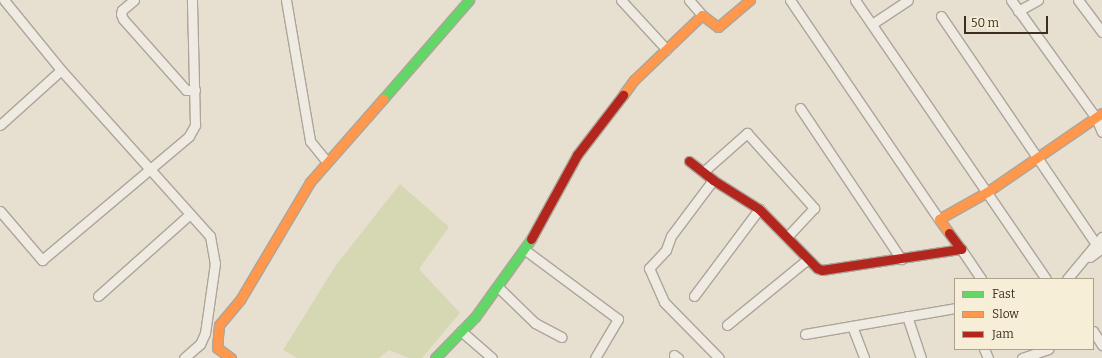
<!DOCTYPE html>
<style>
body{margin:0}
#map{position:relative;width:1102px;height:358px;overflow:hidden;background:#e7e0d1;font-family:Bitter,serif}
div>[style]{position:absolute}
.green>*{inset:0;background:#d6d7b3}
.roads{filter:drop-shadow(1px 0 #ada599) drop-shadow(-1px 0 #ada599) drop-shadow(0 1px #ada599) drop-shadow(0 -1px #ada599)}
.street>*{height:9px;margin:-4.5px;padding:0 4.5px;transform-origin:4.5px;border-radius:4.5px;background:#efebe3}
.fast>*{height:9px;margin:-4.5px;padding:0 4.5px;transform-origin:4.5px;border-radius:4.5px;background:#63d668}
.slow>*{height:9px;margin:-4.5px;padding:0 4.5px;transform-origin:4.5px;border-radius:4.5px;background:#ff974d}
.jam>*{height:9px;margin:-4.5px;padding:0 4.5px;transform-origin:4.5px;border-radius:4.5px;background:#b3261e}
span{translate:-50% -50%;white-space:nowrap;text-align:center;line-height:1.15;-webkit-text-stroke:3.5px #f7eed8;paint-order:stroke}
.legend{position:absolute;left:954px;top:278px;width:140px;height:72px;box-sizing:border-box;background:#f7eed8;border:1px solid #ada18e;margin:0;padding:5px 7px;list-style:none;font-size:12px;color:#3d2e20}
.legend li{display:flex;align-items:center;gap:8px;height:20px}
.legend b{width:20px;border:1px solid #ada18e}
.scale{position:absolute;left:964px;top:16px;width:84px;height:18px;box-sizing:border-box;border:2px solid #3d2e20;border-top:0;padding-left:5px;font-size:12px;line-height:14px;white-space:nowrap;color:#3d2e20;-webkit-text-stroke:3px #f7eed8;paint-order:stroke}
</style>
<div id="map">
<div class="green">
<i style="clip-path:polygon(400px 184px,449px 227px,419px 269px,460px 313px,422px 358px,409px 358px,389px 350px,379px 358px,297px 358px,283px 350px,336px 265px)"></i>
</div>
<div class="roads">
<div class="street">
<i style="left:4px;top:0;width:90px;rotate:50.8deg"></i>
<i style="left:61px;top:70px;width:223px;rotate:48.1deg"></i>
<i style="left:210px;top:236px;width:27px;rotate:80deg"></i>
<i style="left:215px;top:263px;width:71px;rotate:98.1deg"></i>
<i style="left:205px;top:333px;width:12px;rotate:114deg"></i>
<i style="left:200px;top:344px;width:21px;rotate:139deg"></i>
<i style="left:134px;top:0;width:16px;rotate:140deg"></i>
<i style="left:122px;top:10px;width:4px;rotate:104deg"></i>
<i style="left:121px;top:14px;width:5px;rotate:68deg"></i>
<i style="left:123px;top:19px;width:95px;rotate:48.4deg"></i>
<i style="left:186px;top:90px;width:9px"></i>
<i style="left:286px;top:0;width:143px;rotate:80.3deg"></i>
<i style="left:310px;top:141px;width:26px;rotate:51deg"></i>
<i style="left:621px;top:0;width:67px;rotate:47.4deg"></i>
<i style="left:689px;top:0;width:20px;rotate:49deg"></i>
<i style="left:790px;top:0;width:265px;rotate:55.8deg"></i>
<i style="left:855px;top:0;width:338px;rotate:55.6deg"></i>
<i style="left:1011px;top:0;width:145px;rotate:54.2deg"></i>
<i style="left:1096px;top:118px;width:15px;rotate:67deg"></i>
<i style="left:1078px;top:0;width:40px;rotate:53deg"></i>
<i style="left:1018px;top:11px;width:23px;rotate:-29deg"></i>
<i style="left:941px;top:16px;width:276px;rotate:55.8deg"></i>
<i style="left:872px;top:24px;width:43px;rotate:-33.7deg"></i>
<i style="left:800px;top:108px;width:182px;rotate:56.2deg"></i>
<i style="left:0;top:125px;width:82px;rotate:-42deg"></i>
<i style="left:703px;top:172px;width:59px;rotate:-41.6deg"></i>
<i style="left:747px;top:133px;width:101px;rotate:48.2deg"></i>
<i style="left:814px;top:208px;width:38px;rotate:133deg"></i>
<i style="left:713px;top:180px;width:70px;rotate:126.9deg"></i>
<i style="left:671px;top:236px;width:15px;rotate:110deg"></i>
<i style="left:666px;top:250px;width:25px;rotate:133deg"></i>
<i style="left:649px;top:268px;width:37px;rotate:66deg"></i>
<i style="left:664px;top:302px;width:78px;rotate:45.5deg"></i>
<i style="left:0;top:211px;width:65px;rotate:49.4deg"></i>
<i style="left:42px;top:260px;width:192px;rotate:-40.1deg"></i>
<i style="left:189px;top:136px;width:13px;rotate:-61deg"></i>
<i style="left:195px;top:125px;width:125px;rotate:-91.4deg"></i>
<i style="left:961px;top:249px;width:36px;rotate:56deg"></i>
<i style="left:525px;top:250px;width:116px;rotate:36.6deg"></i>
<i style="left:618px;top:319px;width:45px;rotate:120.5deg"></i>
<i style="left:1090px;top:257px;width:15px;rotate:-37deg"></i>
<i style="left:1067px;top:279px;width:55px;rotate:-50.2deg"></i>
<i style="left:499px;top:288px;width:50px;rotate:44.2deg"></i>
<i style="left:535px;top:323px;width:30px;rotate:28deg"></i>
<i style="left:98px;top:296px;width:123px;rotate:-41.7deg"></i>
<i style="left:694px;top:296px;width:109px;rotate:-53.2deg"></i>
<i style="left:907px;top:316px;width:44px;rotate:71.6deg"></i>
<i style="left:727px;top:325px;width:104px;rotate:-39.2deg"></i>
<i style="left:852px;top:326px;width:34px;rotate:69deg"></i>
<i style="left:461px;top:331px;width:41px;rotate:41.1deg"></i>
<i style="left:1093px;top:331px;width:17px;rotate:57deg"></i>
<i style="left:805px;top:334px;width:152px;rotate:-9.8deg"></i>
<i style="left:984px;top:349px;width:10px;rotate:66deg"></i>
<i style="left:674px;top:355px;width:5px;rotate:37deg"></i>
<i style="left:1022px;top:358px;width:28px;rotate:-19deg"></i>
</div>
<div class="fast">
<i style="left:383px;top:99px;width:131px;rotate:-49deg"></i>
<i style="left:435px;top:358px;width:57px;rotate:-45.7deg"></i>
<i style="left:475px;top:317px;width:96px;rotate:-54.3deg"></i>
</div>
<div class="slow">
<i style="left:623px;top:95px;width:19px;rotate:-54deg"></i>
<i style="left:634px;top:80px;width:94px;rotate:-43.7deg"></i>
<i style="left:702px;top:15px;width:20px;rotate:37deg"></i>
<i style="left:718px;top:27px;width:42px;rotate:-40.2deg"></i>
<i style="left:949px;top:233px;width:17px;rotate:-126deg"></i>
<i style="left:939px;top:219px;width:55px;rotate:-29.4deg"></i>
<i style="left:987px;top:192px;width:140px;rotate:-34.5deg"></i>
<i style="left:231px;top:358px;width:17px;rotate:-144deg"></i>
<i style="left:217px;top:348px;width:23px;rotate:-85deg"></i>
<i style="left:219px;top:325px;width:33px;rotate:-50deg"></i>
<i style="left:240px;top:300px;width:137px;rotate:-59.3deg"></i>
<i style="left:310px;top:182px;width:111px;rotate:-48.7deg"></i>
</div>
<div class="jam">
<i style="left:689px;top:161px;width:31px;rotate:38deg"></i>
<i style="left:713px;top:180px;width:54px;rotate:32.2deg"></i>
<i style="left:759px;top:209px;width:83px;rotate:45.5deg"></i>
<i style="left:817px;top:268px;width:5px;rotate:22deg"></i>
<i style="left:822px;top:270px;width:141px;rotate:-8.6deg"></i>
<i style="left:961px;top:249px;width:20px;rotate:-127deg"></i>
<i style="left:531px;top:239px;width:96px;rotate:-61.3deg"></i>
<i style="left:577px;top:155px;width:76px;rotate:-52.5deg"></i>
</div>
</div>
<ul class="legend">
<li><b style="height:5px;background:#63d668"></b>Fast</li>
<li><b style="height:5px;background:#ff974d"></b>Slow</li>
<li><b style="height:5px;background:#b3261e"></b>Jam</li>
</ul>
<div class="scale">50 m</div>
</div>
